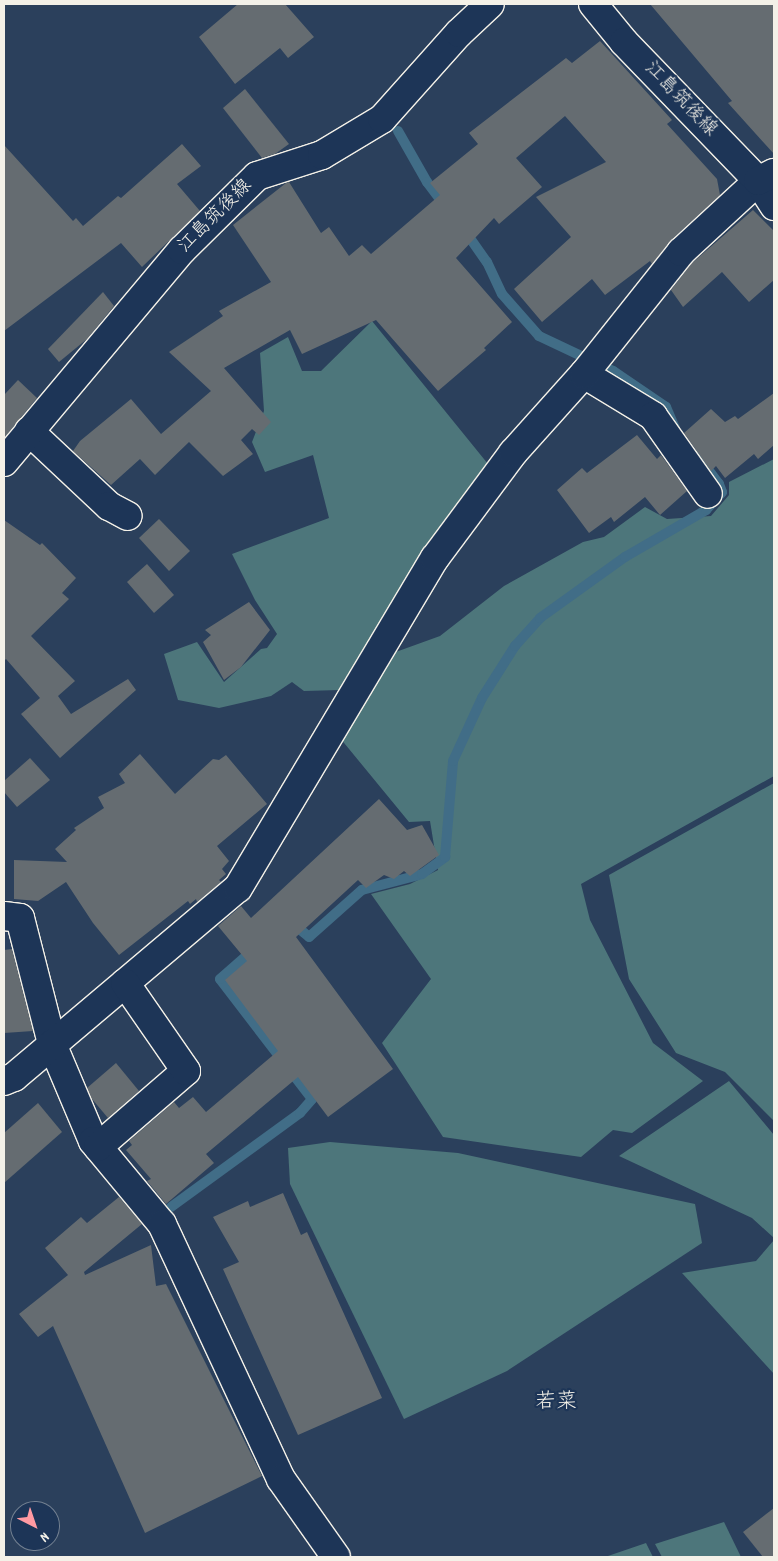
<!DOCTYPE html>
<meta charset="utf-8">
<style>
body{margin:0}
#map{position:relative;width:778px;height:1561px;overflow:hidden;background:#2b405c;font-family:Dekko,"Klee One",sans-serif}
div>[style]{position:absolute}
.green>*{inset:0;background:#4d767b}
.stream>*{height:10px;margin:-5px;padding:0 5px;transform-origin:5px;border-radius:5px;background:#416d87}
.building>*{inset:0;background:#656c71}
.roads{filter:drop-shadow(1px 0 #f4f1e8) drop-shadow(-1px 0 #f4f1e8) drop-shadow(0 1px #f4f1e8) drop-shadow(0 -1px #f4f1e8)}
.minor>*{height:28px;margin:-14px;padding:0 14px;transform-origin:14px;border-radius:14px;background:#1d3557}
.secondary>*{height:28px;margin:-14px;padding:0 14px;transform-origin:14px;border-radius:14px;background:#1d3557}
span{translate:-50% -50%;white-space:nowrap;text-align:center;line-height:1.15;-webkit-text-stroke:4.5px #1d3557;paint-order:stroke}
.street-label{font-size:19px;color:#f4f1e8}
.quarter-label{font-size:21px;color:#f4f1e8}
.frame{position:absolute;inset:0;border:5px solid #f4f1e8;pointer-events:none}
.north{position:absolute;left:10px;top:1501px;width:50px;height:50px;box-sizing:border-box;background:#1d3557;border:1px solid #738091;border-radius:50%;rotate:139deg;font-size:14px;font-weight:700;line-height:20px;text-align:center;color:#f4f1e8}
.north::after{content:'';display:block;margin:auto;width:18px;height:22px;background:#ff9aa2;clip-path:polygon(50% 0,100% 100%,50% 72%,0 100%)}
</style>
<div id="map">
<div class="green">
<i style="clip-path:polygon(372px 321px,488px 464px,430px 544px,340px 690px,304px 691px,292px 682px,271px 696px,219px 708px,178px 700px,164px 654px,197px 642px,224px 682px,261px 649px,267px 648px,277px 634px,255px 600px,232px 554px,329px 518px,313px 455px,265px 472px,252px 442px,264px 411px,260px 353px,288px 337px,302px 371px,321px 371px)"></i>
<i style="clip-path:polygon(774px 459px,774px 776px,581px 884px,590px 920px,653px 1043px,703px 1081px,632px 1133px,613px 1130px,581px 1157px,443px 1137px,382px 1043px,431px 979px,371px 894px,410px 884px,438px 870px,430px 821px,409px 822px,340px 738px,393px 653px,440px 636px,504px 586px,583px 542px,604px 537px,645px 507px,667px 519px,711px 516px,729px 495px,729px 482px)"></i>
<i style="clip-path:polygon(774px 783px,774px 1121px,725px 1072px,676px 1053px,629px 979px,609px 875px)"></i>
<i style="clip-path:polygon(729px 1081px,774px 1135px,774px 1238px,752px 1218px,619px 1156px)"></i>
<i style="clip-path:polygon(330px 1142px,458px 1153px,695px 1204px,702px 1243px,507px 1371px,404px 1419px,290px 1184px,288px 1148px)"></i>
<i style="clip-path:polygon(774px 1240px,774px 1374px,682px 1273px,756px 1261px)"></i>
<i style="clip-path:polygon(724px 1522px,741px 1557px,662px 1557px,655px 1544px)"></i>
<i style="clip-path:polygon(646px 1543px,653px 1557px,604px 1557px,605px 1557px)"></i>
</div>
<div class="stream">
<i style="left:398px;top:131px;width:59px;rotate:60.4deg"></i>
<i style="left:427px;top:182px;width:30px;rotate:53deg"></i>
<i style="left:465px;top:231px;width:38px;rotate:55deg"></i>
<i style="left:487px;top:262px;width:35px;rotate:65deg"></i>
<i style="left:502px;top:294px;width:56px;rotate:48.6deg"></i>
<i style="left:539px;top:336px;width:82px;rotate:25.3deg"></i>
<i style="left:613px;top:371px;width:64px;rotate:34.2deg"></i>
<i style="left:666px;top:407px;width:23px;rotate:67deg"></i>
<i style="left:292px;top:923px;width:22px;rotate:39deg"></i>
<i style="left:309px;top:937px;width:71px;rotate:-41.6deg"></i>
<i style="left:362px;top:890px;width:62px;rotate:-14.9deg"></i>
<i style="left:422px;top:874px;width:29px;rotate:-36deg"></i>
<i style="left:445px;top:857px;width:96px;rotate:-85.2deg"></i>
<i style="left:453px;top:761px;width:69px;rotate:-65.3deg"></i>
<i style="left:482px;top:698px;width:62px;rotate:-57.6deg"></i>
<i style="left:515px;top:646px;width:38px;rotate:-48deg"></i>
<i style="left:540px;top:618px;width:105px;rotate:-35.7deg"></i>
<i style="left:625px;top:557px;width:94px;rotate:-30.1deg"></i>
<i style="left:706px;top:510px;width:24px;rotate:-48deg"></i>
<i style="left:722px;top:492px;width:9px;rotate:-111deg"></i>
<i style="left:719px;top:484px;width:36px;rotate:-127deg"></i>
<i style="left:171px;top:1207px;width:160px;rotate:-36.1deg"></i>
<i style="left:300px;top:1113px;width:18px;rotate:-49deg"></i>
<i style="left:312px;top:1099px;width:151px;rotate:-127.5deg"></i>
<i style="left:220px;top:979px;width:44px;rotate:-41.3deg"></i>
</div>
<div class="building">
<i style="clip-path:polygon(238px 4px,285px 4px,314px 37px,288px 58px,280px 48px,235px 84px,199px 37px)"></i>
<i style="clip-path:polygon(650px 4px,774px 4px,774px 154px,728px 103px,732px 101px)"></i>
<i style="clip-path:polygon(600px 41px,672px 120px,667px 124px,717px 179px,720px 195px,670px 241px,652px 264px,650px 261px,605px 295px,592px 279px,542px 322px,514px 289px,571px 237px,536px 197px,606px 162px,565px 116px,516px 158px,542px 187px,499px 224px,494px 218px,456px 258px,512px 322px,484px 348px,486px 350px,438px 391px,376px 320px,302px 354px,290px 330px,224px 368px,271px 422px,259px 435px,252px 429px,241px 440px,253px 454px,223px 476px,189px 442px,155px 475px,140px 459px,111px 485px,73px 451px,80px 441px,131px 399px,161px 434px,211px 391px,169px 352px,223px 316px,219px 311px,271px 282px,233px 225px,286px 183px,289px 182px,321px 233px,329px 227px,349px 256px,362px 245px,371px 254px,440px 195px,430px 183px,478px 144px,469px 133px,566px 58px,572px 63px)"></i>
<i style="clip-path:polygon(245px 89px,289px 144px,275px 154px,262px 158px,223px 108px)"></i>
<i style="clip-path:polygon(182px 144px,201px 166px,177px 184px,200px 211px,142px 267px,121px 243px,4px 331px,4px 145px,73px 221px,76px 218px,83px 226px,118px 196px,121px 198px)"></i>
<i style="clip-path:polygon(753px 210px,774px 231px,774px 280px,749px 302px,722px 272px,683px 307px,671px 290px,692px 263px)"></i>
<i style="clip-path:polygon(103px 292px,114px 306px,87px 339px,59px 362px,48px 349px)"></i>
<i style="clip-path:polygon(18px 380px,37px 398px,4px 438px,4px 395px)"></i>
<i style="clip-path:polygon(774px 393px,774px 445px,758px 459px,754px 454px,725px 478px,716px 466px,711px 471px,684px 433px,711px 409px,725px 422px,735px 416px,738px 419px)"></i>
<i style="clip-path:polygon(637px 435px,657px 459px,661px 455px,687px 491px,660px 515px,645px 497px,614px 522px,611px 517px,589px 533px,557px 490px,582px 468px,587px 473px)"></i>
<i style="clip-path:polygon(159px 519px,190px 551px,169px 571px,139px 538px)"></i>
<i style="clip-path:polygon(4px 520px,40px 545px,42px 543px,76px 578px,62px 593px,69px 599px,31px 636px,75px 681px,58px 696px,71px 714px,128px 679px,136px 690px,60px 758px,21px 714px,40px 698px,6px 659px,4px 661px)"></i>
<i style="clip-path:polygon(147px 564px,174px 595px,154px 613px,127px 582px)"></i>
<i style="clip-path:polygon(249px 602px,270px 630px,241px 667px,224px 680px,203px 642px,211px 635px,205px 630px)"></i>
<i style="clip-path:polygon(140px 754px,175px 794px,213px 759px,219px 760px,226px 755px,267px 804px,217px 846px,229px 861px,222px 869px,226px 874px,219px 880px,221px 882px,197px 902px,196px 899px,190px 904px,188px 901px,119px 955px,93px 923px,66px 882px,38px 901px,14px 899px,14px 860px,67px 862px,55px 849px,76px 830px,74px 828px,104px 808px,98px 797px,125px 783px,119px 774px)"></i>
<i style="clip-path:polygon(30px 758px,50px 780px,17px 807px,4px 792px,4px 781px)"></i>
<i style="clip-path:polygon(379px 799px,407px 830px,422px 825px,439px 855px,410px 876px,404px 871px,394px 879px,384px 875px,366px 888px,358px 880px,296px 937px,393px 1069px,328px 1117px,298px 1077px,206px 1154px,214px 1163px,166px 1204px,147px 1181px,151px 1179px,126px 1150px,132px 1145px,129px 1141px,174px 1102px,179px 1108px,193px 1097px,206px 1112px,278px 1051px,225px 980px,247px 961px,218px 926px,241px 906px,251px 918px)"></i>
<i style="clip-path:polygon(12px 949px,33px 1031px,4px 1033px,4px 950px)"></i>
<i style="clip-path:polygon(116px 1063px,139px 1091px,108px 1118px,92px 1099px,87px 1088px)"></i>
<i style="clip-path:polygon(38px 1103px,62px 1132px,4px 1183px,4px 1133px)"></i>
<i style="clip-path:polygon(283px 1193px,301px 1235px,307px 1232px,382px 1398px,298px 1435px,223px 1269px,239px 1262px,213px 1217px,248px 1201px,250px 1207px)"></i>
<i style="clip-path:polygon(119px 1197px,142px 1224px,84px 1272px,85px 1275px,151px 1245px,156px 1286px,166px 1284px,262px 1476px,145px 1533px,53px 1326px,38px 1337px,19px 1314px,68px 1275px,45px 1248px,81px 1217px,87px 1223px)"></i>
<i style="clip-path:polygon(774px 1508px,774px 1557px,763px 1557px,743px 1532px)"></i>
</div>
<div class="roads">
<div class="minor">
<i style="left:584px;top:374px;width:81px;rotate:31.3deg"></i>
<i style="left:653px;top:416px;width:95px;rotate:54.8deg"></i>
<i style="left:29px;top:431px;width:110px;rotate:43.2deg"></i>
<i style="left:109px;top:506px;width:21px;rotate:28deg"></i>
<i style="left:4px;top:916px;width:16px;rotate:7deg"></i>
<i style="left:20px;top:918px;width:130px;rotate:75.7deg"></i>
<i style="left:52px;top:1044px;width:105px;rotate:67.1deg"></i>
<i style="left:93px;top:1141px;width:108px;rotate:50.3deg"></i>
<i style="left:162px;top:1224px;width:281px;rotate:65deg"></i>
<i style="left:281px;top:1479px;width:95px;rotate:54.8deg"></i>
<i style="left:4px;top:1081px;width:11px;rotate:-22deg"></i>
<i style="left:14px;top:1077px;width:293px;rotate:-40.2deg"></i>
<i style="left:238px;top:888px;width:384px;rotate:-59.2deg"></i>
<i style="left:435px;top:558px;width:131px;rotate:-53.4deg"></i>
<i style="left:513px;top:453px;width:106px;rotate:-48.1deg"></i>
<i style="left:584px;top:374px;width:156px;rotate:-51.5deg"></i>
<i style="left:681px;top:252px;width:105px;rotate:-42.7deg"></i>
<i style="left:758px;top:181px;width:30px;rotate:57deg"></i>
<i style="left:98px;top:1147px;width:116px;rotate:-40.8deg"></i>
<i style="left:186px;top:1071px;width:107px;rotate:-124.7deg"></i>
</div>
<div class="secondary">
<i style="left:593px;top:4px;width:49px;rotate:50.8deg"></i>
<i style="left:624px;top:42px;width:193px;rotate:46deg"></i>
<i style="left:758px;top:181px;width:18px;rotate:-27deg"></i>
<i style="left:4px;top:462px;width:277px;rotate:-50deg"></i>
<i style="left:182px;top:250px;width:105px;rotate:-44.6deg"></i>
<i style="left:257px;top:176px;width:68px;rotate:-17.9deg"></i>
<i style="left:322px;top:155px;width:70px;rotate:-31deg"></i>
<i style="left:382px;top:119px;width:115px;rotate:-48.2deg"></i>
<i style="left:459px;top:33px;width:42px;rotate:-43.1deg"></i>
</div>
</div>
<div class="street-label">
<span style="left:680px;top:100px;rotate:46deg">江島筑後線</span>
<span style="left:216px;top:217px;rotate:-45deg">江島筑後線</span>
</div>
<div class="quarter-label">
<span style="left:556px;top:1403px">若菜</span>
</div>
<div class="frame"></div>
<div class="north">N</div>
</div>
